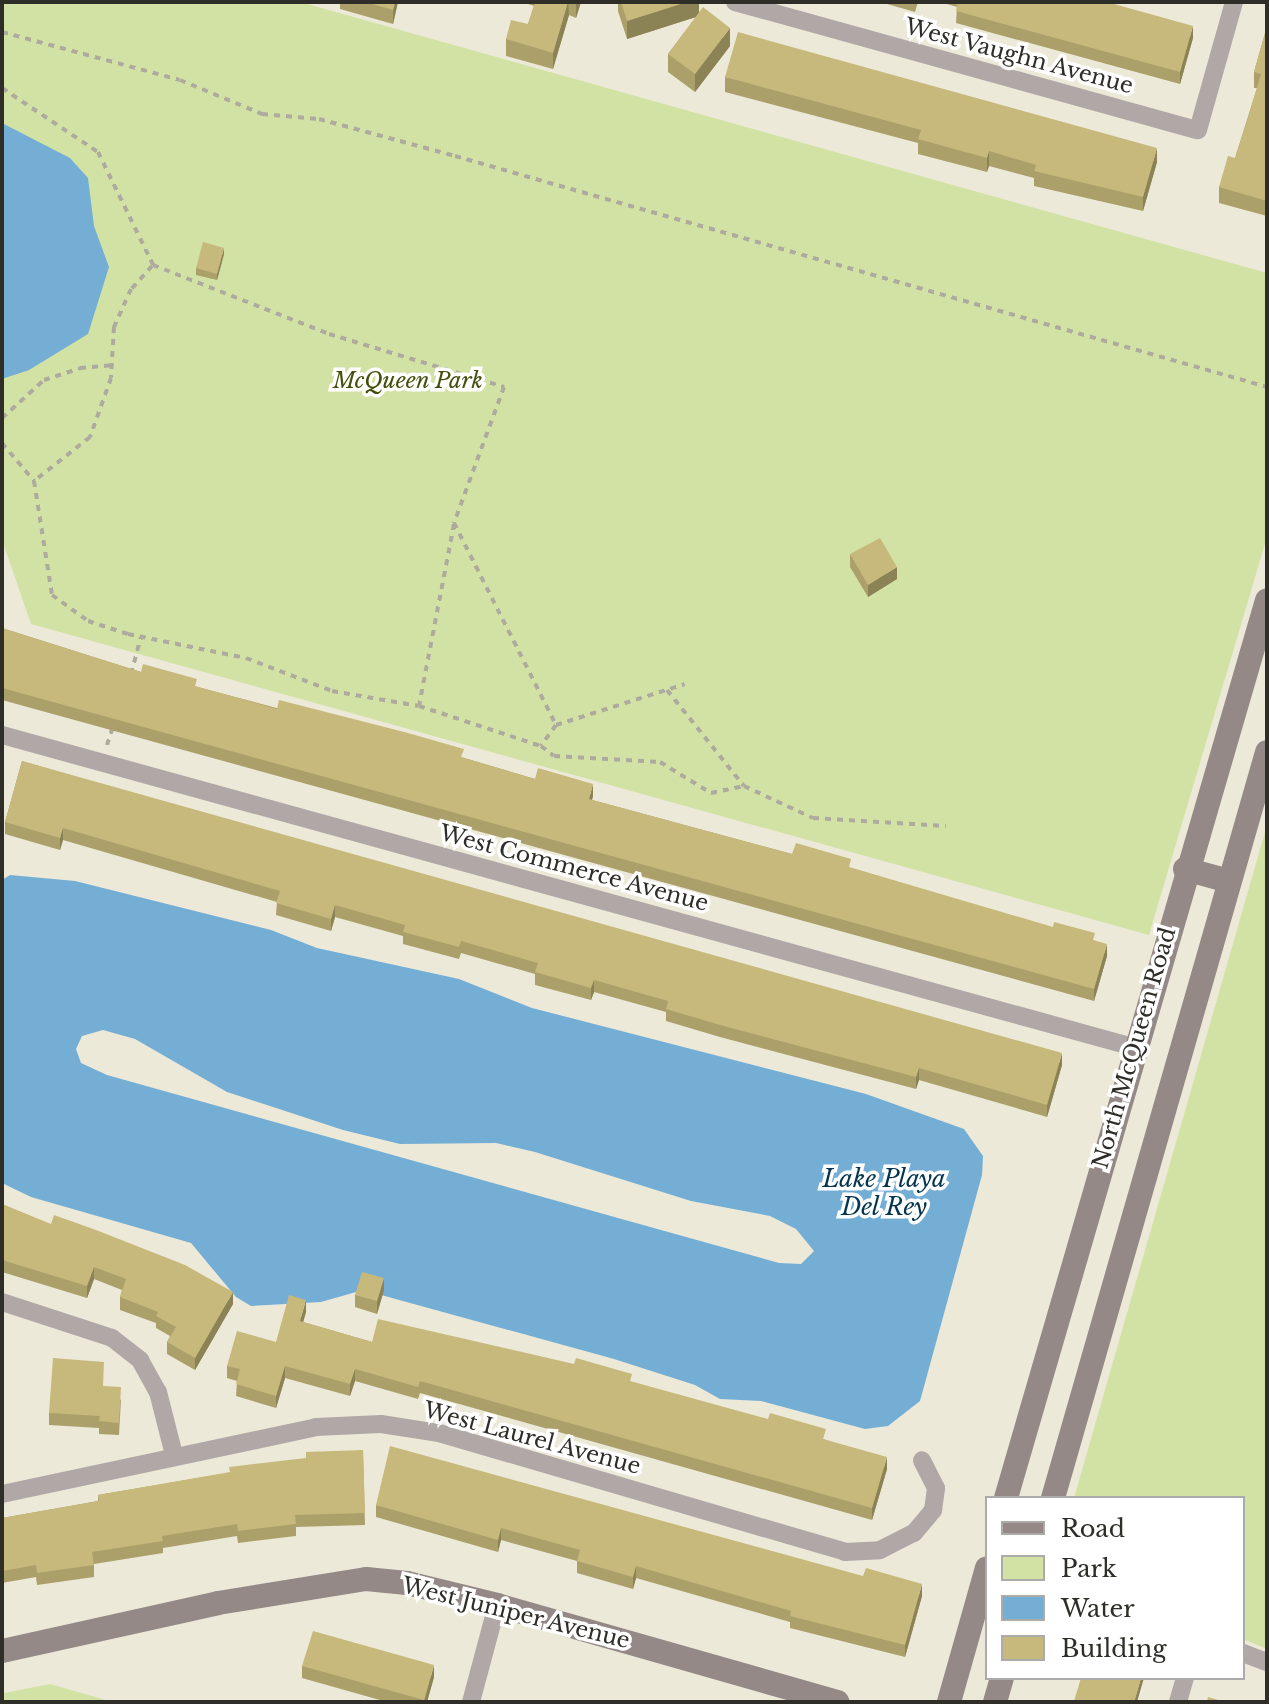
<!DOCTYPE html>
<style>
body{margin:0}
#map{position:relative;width:1269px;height:1704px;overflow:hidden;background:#ece9d9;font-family:"Libre Baskerville",serif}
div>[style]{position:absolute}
.green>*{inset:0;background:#d2e2a5}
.water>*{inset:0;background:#74aed4}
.path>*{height:4px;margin-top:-2px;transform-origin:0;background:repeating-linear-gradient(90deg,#adab9e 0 6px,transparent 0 12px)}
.street>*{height:18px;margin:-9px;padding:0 9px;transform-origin:9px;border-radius:9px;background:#b0a8a7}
.secondary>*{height:24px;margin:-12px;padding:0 12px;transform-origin:12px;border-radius:12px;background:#948987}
.wall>*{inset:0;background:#ab9f6a}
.shaded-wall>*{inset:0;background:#8b8256}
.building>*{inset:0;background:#c7b97b}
span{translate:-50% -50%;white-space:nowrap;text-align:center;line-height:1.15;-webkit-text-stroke:7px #fff;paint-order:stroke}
.street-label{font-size:22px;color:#2e2d27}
.park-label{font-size:22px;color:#44500c;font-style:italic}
.water-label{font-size:24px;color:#03354f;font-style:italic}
.frame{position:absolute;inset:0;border:4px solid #2e2d27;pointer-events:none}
.legend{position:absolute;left:985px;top:1496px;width:260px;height:184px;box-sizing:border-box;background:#fff;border:2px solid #ababa9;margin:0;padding:10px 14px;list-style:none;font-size:24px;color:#2e2d27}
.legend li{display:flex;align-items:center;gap:16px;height:40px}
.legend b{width:40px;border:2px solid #ababa9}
</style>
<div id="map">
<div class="green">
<i style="clip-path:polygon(2px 2px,300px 2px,1267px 273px,1267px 537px,1149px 935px,31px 624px,2px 540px)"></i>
<i style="clip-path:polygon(1267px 825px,1267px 1649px,1243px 1639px,1243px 1498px,1074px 1498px)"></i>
<i style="clip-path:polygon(50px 1684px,113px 1702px,2px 1702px,4px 1693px)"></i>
</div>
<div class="water">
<i style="clip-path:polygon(2px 123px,70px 158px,88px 178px,94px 226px,109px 267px,88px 334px,29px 370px,2px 379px)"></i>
<i style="clip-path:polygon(evenodd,10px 875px,75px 881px,271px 930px,317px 948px,459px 979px,532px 1008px,866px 1094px,964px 1129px,983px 1156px,982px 1175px,920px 1401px,888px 1426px,865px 1429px,761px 1401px,720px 1399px,695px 1385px,614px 1359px,363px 1290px,321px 1302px,251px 1306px,236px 1297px,191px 1243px,31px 1197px,2px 1183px,2px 880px,10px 875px,103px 1030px,135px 1039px,227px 1092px,343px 1130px,400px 1144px,496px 1143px,535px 1152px,691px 1201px,770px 1216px,796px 1229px,814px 1251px,801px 1264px,779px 1263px,107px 1075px,81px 1063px,76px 1049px,82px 1036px,103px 1030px)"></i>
</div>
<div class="path">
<i style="left:2px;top:32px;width:184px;rotate:15.1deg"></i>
<i style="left:180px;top:80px;width:89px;rotate:22.5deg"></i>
<i style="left:262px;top:114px;width:57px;rotate:5deg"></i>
<i style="left:319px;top:119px;width:141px;rotate:15.2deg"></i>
<i style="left:455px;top:156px;width:844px;rotate:15.88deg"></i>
<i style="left:2px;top:88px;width:115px;rotate:33.7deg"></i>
<i style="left:98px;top:152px;width:126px;rotate:64deg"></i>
<i style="left:153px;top:265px;width:189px;rotate:21.4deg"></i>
<i style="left:329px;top:334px;width:183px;rotate:16.8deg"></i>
<i style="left:504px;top:387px;width:145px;rotate:110.2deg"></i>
<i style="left:454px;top:523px;width:226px;rotate:63.2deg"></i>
<i style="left:556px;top:725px;width:135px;rotate:-17.6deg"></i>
<i style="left:152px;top:266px;width:31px;rotate:132deg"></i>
<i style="left:131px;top:289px;width:42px;rotate:114.1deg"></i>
<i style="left:114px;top:327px;width:51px;rotate:93.4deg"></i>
<i style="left:111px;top:378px;width:63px;rotate:109.6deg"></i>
<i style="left:90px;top:437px;width:71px;rotate:141.8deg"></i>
<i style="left:34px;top:481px;width:115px;rotate:81deg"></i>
<i style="left:52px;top:595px;width:44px;rotate:35.8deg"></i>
<i style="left:88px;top:621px;width:42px;rotate:18deg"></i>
<i style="left:128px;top:634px;width:120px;rotate:11.5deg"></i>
<i style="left:246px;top:658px;width:92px;rotate:21deg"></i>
<i style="left:332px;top:691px;width:88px;rotate:9.8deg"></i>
<i style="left:2px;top:418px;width:57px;rotate:-42.1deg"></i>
<i style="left:44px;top:380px;width:38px;rotate:-18deg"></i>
<i style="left:80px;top:368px;width:32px;rotate:-5deg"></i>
<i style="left:2px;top:443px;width:50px;rotate:49.9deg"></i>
<i style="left:454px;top:524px;width:185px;rotate:100.9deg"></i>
<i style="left:419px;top:706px;width:128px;rotate:18.2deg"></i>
<i style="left:131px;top:674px;width:38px;rotate:-75deg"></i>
<i style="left:667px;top:690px;width:123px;rotate:51.3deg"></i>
<i style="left:744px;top:786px;width:76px;rotate:24.9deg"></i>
<i style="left:813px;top:818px;width:133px;rotate:3.4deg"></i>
<i style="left:556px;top:725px;width:26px;rotate:126deg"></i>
<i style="left:541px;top:746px;width:16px;rotate:38deg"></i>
<i style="left:554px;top:756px;width:106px;rotate:3.2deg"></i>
<i style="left:660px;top:762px;width:60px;rotate:31.3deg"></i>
<i style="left:711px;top:793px;width:34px;rotate:-12deg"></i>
<i style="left:107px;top:745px;width:20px;rotate:-72deg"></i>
</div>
<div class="street">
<i style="left:735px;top:2px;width:480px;rotate:15.5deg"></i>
<i style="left:1198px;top:130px;width:133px;rotate:-74.3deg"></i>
<i style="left:2px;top:735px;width:1173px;rotate:15.42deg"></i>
<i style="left:2px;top:1302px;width:116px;rotate:18.1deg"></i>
<i style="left:112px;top:1338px;width:36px;rotate:38deg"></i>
<i style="left:140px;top:1360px;width:37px;rotate:61deg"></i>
<i style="left:158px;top:1392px;width:65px;rotate:75.7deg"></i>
<i style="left:2px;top:1494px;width:321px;rotate:-12deg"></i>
<i style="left:316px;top:1427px;width:65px;rotate:-2.6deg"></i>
<i style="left:381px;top:1424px;width:59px;rotate:8.8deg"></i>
<i style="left:439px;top:1433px;width:423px;rotate:16.3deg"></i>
<i style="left:845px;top:1552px;width:35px;rotate:-3deg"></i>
<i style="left:880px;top:1550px;width:38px;rotate:-27deg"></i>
<i style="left:914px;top:1533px;width:30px;rotate:-50deg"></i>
<i style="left:933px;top:1510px;width:22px;rotate:-82deg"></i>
<i style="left:936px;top:1488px;width:31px;rotate:-117deg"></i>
<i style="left:1243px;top:1653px;width:26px;rotate:21deg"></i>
<i style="left:471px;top:1702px;width:100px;rotate:-75deg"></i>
<i style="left:1178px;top:1702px;width:25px;rotate:-74deg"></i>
</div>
<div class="secondary">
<i style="left:1185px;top:869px;width:46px;rotate:15.3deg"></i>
<i style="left:1006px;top:1498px;width:935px;rotate:-73.79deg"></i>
<i style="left:1053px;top:1498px;width:776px;rotate:-73.99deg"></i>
<i style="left:2px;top:1651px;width:221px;rotate:-12.5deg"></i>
<i style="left:218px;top:1603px;width:150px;rotate:-9.2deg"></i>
<i style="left:366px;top:1579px;width:41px;rotate:5.6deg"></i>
<i style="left:407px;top:1583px;width:93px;rotate:13.7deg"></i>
<i style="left:497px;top:1605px;width:354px;rotate:15.9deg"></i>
<i style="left:949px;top:1702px;width:139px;rotate:-74.2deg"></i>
<i style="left:995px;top:1702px;width:25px;rotate:-74deg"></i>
</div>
<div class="wall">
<i style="clip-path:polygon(340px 2px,398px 2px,393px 24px,340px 9px)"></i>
<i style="clip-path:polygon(522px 2px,581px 2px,576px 18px,569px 15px,553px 69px,506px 56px,506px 39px,528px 24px,534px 6px)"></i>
<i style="clip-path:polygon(618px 2px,699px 2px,699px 13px,730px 46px,695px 92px,668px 72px,668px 54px,696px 17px,627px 39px,618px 11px)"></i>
<i style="clip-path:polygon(880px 2px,918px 2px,915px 12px)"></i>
<i style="clip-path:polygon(940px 2px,1107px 2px,1193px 38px,1180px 84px,956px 23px,957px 7px)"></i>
<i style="clip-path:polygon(1267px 26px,1267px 216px,1219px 203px,1219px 187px,1235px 158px,1257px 88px,1254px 88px,1254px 72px)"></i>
<i style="clip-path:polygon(725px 77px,1157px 162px,1143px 211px,1034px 186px,1034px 178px,989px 166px,987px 172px,918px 154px,918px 143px,725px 92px)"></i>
<i style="clip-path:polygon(224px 254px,217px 280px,196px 275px,196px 268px)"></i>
<i style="clip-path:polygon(850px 554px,897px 579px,868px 597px,850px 567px)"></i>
<i style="clip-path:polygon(2px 628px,141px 672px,464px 758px,593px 796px,592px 800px,792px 854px,851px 868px,1095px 941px,1107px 956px,1094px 1001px,2px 700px)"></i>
<i style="clip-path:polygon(22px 761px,1062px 1065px,1047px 1117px,919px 1080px,916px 1089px,720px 1037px,666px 1021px,666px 1012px,594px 992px,591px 1000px,535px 985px,535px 974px,461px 953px,459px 959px,403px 944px,403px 936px,335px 917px,331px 931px,276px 915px,277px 902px,63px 840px,60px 850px,5px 834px,5px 822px)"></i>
<i style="clip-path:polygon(2px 1204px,233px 1304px,195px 1370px,167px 1354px,167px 1342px,170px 1336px,156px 1328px,156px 1323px,120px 1310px,120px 1297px,122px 1290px,94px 1279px,87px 1298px,2px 1272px)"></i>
<i style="clip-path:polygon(384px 1290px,377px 1314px,355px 1307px,355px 1295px)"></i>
<i style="clip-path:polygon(306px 1312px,303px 1322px,372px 1342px,632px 1382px,826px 1440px,887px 1469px,872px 1520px,420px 1393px,418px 1399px,355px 1381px,350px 1396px,285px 1378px,276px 1408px,236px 1396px,237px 1381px,227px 1378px,227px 1366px,276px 1342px)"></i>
<i style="clip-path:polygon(104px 1386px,121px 1400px,119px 1435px,99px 1434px,99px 1428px,49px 1425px,49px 1413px)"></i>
<i style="clip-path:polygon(363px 1450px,365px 1525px,296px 1527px,296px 1536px,238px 1543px,237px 1536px,163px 1548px,163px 1553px,94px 1564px,94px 1577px,37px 1585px,36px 1577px,2px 1583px,2px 1518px,98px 1501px,98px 1495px)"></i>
<i style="clip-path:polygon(376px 1505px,922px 1596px,905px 1657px,790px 1628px,790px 1622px,636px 1578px,633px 1589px,577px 1573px,577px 1561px,501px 1540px,498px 1552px,376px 1517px)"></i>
<i style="clip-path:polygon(302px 1666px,434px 1677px,427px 1702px,387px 1702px,302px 1678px)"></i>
</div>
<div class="shaded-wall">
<i style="clip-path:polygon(395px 2px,398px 2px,393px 24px,393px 10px)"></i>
<i style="clip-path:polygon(568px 2px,569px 15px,553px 69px,553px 53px)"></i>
<i style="clip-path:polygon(576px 2px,581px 2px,576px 18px)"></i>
<i style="clip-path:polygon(687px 2px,699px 2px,699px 16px,627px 39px,627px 21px)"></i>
<i style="clip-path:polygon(1193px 26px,1193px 38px,1180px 84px,1180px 72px)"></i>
<i style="clip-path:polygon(730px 28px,730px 46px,695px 92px,695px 74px)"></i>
<i style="clip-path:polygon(1157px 148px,1157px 162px,1143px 211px,1143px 197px)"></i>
<i style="clip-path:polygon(989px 151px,989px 166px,987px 172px,987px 158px)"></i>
<i style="clip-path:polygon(224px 248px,224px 254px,217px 280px,217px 274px)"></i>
<i style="clip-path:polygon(897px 567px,897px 579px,868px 597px,868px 585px)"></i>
<i style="clip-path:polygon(593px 784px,593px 796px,589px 811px,589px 799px)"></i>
<i style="clip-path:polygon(63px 828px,63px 840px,60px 850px,60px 838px)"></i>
<i style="clip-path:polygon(335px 905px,335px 917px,331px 931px,331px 919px)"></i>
<i style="clip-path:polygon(1107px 944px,1107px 956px,1094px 1001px,1094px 989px)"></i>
<i style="clip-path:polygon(594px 980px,594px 992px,591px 1000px,591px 988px)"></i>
<i style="clip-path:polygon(1062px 1053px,1062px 1065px,1047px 1117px,1047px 1105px)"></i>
<i style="clip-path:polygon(919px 1068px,919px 1080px,916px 1089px,916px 1077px)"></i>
<i style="clip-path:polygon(94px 1267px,94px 1279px,87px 1298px,87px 1286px)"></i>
<i style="clip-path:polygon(384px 1278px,384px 1290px,377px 1314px,377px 1301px)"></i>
<i style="clip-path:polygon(233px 1292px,233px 1304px,195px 1370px,195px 1358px)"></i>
<i style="clip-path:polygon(306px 1300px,306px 1312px,300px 1333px,300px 1321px)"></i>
<i style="clip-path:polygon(285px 1366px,285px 1378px,276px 1408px,276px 1396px)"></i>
<i style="clip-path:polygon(355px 1369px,355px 1381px,350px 1396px,350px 1384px)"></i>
<i style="clip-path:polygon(887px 1457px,887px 1469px,872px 1520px,872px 1508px)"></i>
<i style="clip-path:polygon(501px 1528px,501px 1540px,498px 1552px,498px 1540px)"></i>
<i style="clip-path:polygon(636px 1566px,636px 1578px,633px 1589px,633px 1577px)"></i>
<i style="clip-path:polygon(922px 1584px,922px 1596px,905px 1657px,905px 1645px)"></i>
<i style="clip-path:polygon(434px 1665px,434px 1677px,427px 1702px,424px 1702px)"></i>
<i style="clip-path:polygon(1141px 1678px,1144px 1678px,1137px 1702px,1134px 1702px)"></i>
</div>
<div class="building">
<i style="clip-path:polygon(365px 2px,395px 2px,393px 10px)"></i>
<i style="clip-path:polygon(535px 2px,568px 2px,553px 53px,506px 39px,511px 20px,528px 24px)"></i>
<i style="clip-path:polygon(621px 2px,687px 2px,627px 21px)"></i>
<i style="clip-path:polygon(958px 2px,1107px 2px,1193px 26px,1180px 72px,956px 11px)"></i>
<i style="clip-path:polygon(703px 7px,730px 28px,695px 74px,668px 54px)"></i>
<i style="clip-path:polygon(1267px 26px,1267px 201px,1219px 187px,1228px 156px,1235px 158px,1248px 118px,1261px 74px,1254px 72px)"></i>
<i style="clip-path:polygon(738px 32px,1157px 148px,1143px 197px,1034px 171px,1036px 165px,989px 151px,987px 158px,918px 139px,921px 130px,725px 77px)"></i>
<i style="clip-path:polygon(203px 242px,224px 248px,217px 274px,196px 268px)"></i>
<i style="clip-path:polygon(880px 538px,897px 567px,868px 585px,850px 554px)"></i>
<i style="clip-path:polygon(2px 628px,141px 672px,143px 664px,197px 679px,195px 686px,277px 709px,279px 700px,408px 733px,464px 749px,461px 757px,535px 779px,538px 768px,593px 784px,589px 799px,792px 854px,796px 843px,851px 859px,849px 867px,1053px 927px,1054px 922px,1095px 933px,1093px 940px,1107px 944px,1094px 989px,2px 688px)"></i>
<i style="clip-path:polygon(22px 761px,1062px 1053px,1047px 1105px,919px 1068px,916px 1077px,720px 1025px,666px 1009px,668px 1001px,594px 980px,591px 988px,535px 972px,538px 963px,461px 941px,459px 947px,403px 932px,405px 925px,335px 905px,331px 919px,276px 903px,280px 891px,63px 828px,60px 838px,5px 822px)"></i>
<i style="clip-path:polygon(2px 1204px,51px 1224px,54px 1215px,96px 1230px,185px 1265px,233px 1292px,195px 1358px,167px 1342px,176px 1327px,156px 1316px,158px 1312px,120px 1297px,126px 1279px,94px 1267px,87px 1286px,2px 1260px)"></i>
<i style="clip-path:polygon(362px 1272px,384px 1278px,377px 1301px,355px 1295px)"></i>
<i style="clip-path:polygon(289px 1295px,306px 1300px,300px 1321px,372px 1342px,378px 1319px,574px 1364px,576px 1358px,632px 1374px,630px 1381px,768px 1419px,770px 1413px,826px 1429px,823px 1439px,887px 1457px,872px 1508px,420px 1381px,418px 1387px,355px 1369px,350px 1384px,285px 1366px,276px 1396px,236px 1384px,240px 1369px,227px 1366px,237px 1331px,276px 1342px)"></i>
<i style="clip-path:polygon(53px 1358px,104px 1362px,103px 1386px,121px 1387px,119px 1423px,99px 1421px,100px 1416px,49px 1413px)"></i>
<i style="clip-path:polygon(390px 1446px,863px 1576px,866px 1568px,922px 1584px,905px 1645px,790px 1616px,791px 1611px,636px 1566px,633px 1577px,577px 1561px,580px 1550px,501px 1528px,498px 1540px,376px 1505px)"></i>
<i style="clip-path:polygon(363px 1450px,365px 1513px,295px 1515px,296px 1524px,238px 1531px,237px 1524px,162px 1536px,163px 1541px,92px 1552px,94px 1565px,37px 1573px,36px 1565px,2px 1571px,2px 1518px,99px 1501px,98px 1495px,230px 1472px,229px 1467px,306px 1458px,306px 1452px)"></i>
<i style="clip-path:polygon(313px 1631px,434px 1665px,424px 1700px,302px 1666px)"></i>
<i style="clip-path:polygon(1081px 1678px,1141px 1678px,1134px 1702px,1077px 1702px,1074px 1701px)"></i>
<i style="clip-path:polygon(1208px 1697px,1225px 1702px,1207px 1702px)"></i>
</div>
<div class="street-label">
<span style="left:1019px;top:56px;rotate:15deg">West Vaughn Avenue</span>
<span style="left:574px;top:868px;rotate:15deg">West Commerce Avenue</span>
<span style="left:1134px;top:1048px;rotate:-74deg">North McQueen Road</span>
<span style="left:532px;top:1438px;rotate:15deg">West Laurel Avenue</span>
<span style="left:516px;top:1613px;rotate:14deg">West Juniper Avenue</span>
</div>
<div class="park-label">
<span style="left:408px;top:381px">McQueen Park</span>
</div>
<div class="water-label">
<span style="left:884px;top:1193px">Lake Playa<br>Del Rey</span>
</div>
<div class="frame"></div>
<ul class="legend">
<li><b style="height:10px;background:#948987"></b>Road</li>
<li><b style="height:22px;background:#d2e2a5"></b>Park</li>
<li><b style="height:22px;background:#74aed4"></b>Water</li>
<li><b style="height:22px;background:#c7b97b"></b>Building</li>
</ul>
</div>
